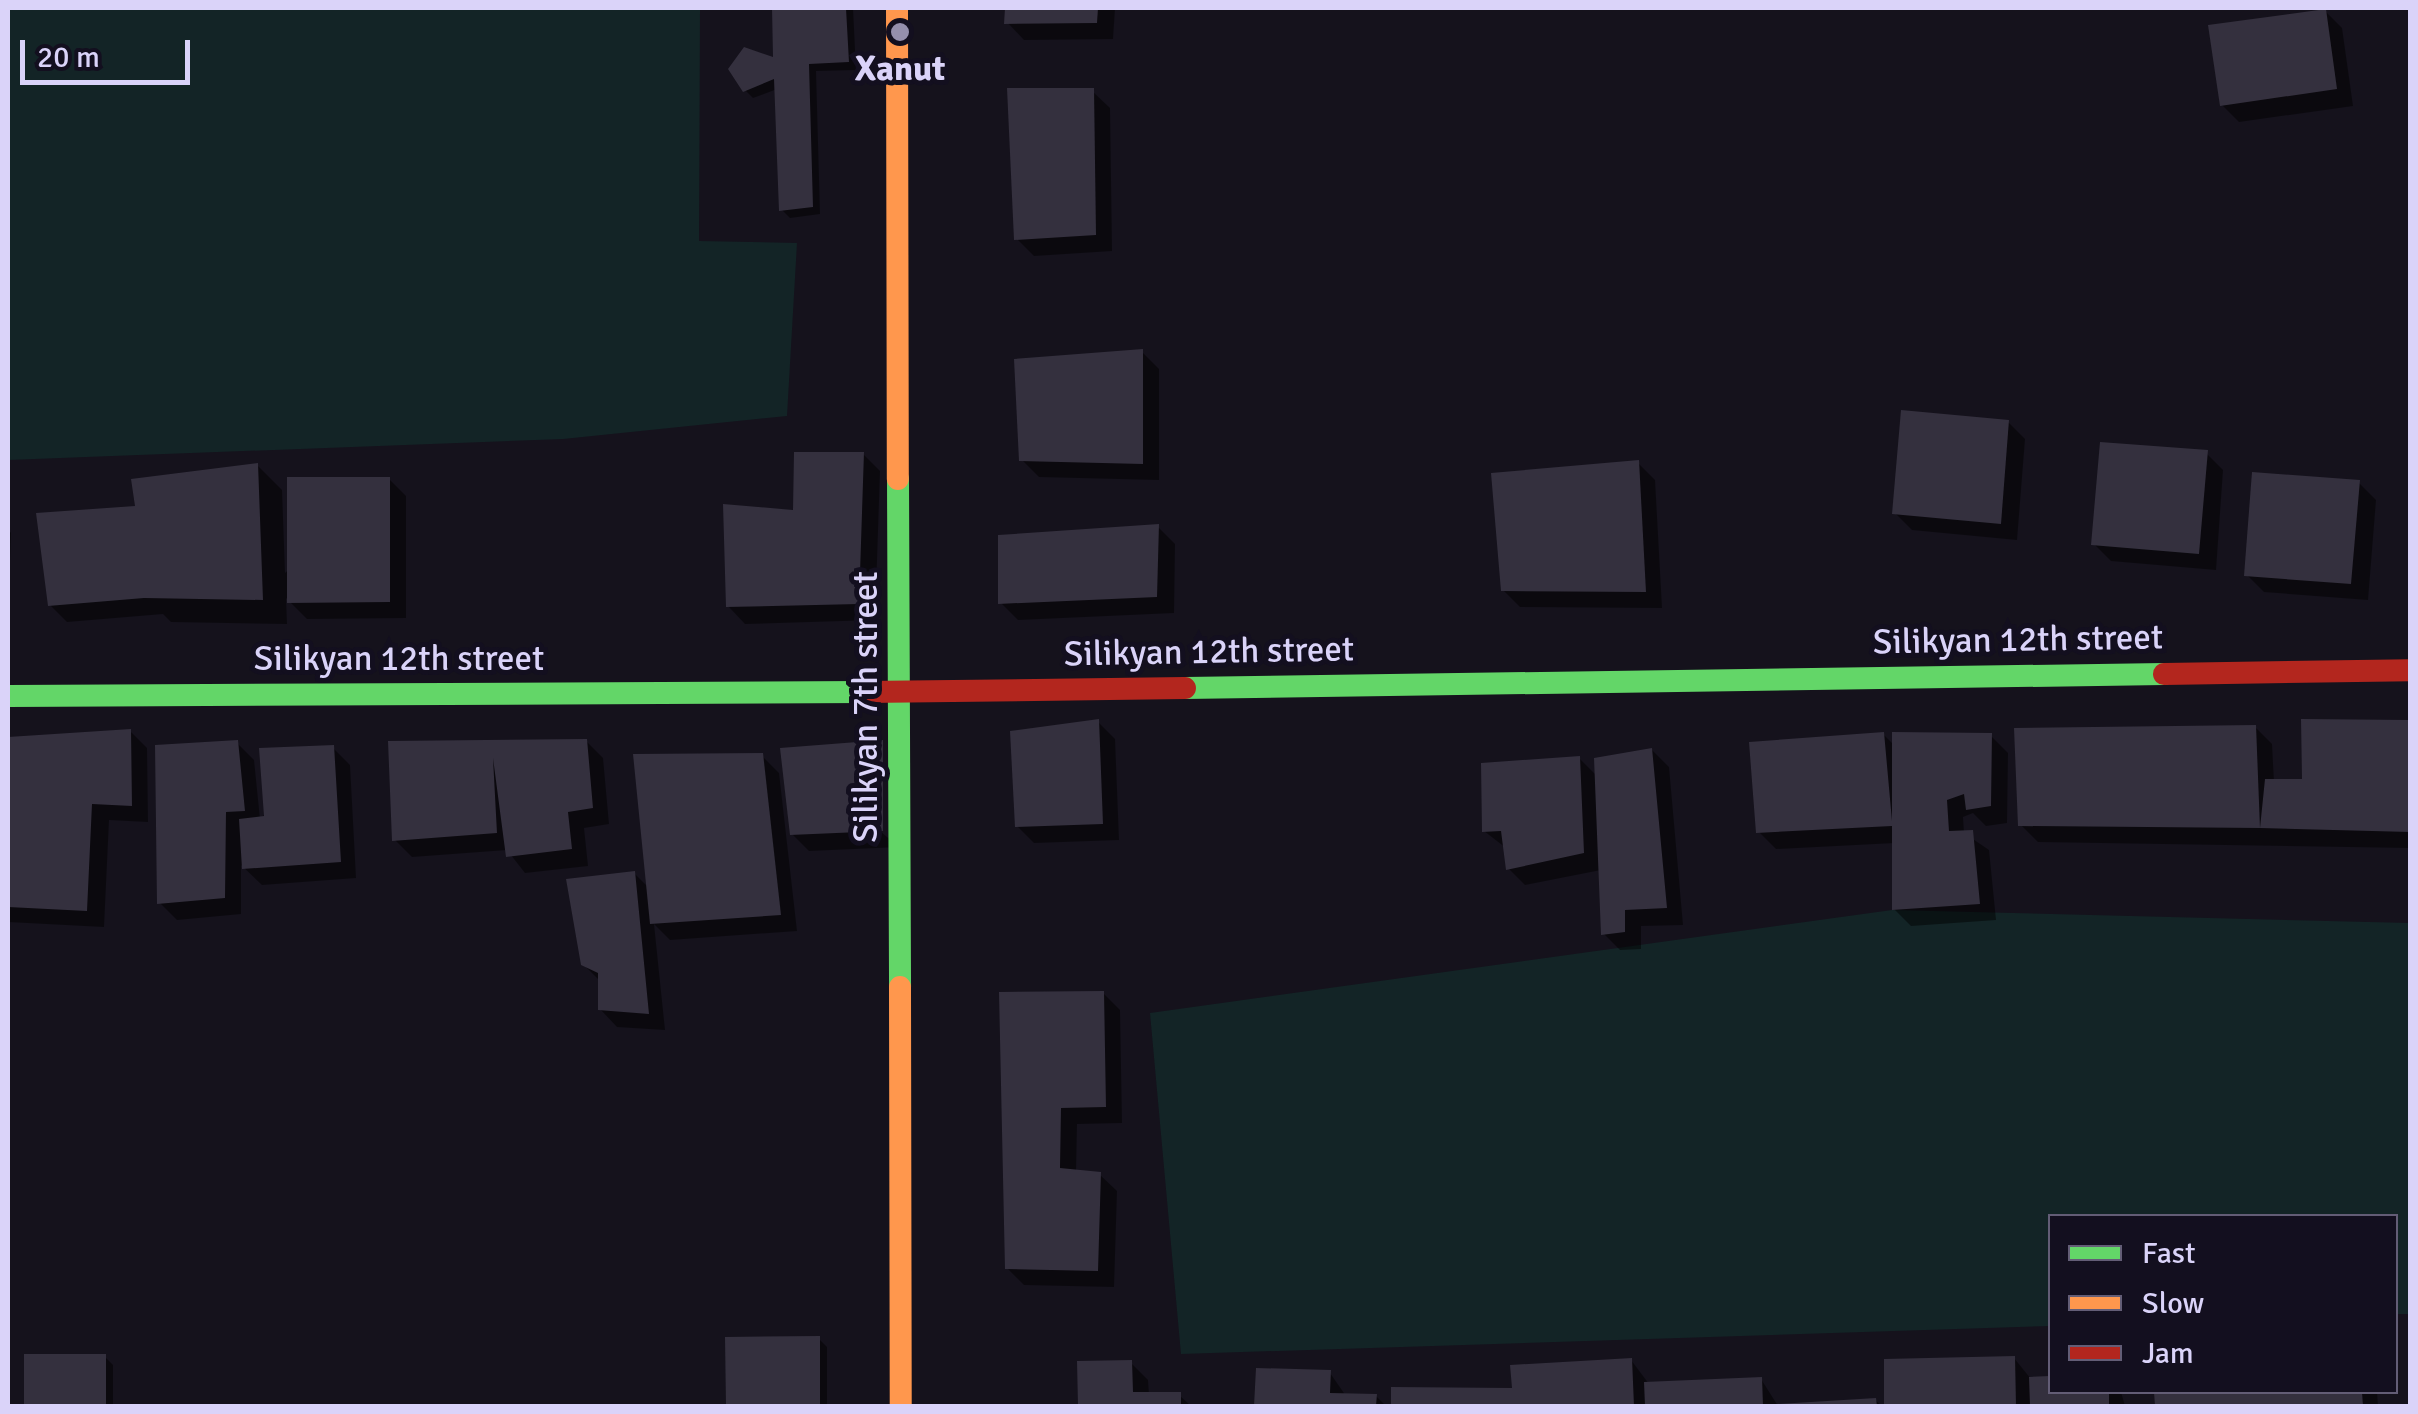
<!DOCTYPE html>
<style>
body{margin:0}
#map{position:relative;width:2418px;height:1414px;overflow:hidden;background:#15121c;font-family:Signika,sans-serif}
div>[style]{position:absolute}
.green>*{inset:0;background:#132426}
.shadow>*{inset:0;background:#0007}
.building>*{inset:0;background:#34303e}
.fast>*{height:22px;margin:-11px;padding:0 11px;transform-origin:11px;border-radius:11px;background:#63d668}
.slow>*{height:22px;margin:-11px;padding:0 11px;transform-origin:11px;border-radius:11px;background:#ff974d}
.jam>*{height:22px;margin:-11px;padding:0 11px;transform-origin:11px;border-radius:11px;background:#b3261e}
.dots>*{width:28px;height:28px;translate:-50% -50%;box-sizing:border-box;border:5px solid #130f1f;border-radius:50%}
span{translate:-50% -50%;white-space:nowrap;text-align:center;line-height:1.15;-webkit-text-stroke:10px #130f1f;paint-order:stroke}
.poi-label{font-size:35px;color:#dad3f9;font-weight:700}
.street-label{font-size:35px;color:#dad3f9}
.frame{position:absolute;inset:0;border:10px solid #dad3f9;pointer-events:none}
.legend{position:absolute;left:2048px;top:1214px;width:350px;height:180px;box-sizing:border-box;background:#130f1f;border:2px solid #635d76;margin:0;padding:12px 18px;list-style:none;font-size:30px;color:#dad3f9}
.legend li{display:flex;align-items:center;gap:20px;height:50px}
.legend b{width:50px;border:2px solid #635d76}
.scale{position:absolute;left:20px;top:40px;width:170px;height:45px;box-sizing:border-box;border:5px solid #dad3f9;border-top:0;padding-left:12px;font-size:30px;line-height:35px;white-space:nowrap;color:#dad3f9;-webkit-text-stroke:8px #130f1f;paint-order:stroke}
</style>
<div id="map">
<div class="green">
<i style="clip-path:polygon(8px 8px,700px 8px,699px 241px,797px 243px,787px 416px,563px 439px,8px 460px)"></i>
<i style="clip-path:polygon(1892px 910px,2410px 923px,2410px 1314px,2396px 1314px,2396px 1216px,2050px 1216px,2050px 1326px,1181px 1354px,1150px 1013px)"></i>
</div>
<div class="shadow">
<i style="clip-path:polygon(774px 8px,853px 8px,856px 70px,816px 71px,820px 214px,790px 218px,782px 210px,777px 89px,753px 98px,745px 90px,776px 60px)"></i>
<i style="clip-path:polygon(1008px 8px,1115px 8px,1113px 39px,1024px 40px,1007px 22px)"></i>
<i style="clip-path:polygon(2325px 11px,2342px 28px,2353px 106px,2239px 122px,2222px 105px)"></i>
<i style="clip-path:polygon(1092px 91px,1110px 108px,1112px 251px,1034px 256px,1017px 239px)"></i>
<i style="clip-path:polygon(1142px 352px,1159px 369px,1159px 480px,1039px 477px,1022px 460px)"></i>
<i style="clip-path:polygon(2008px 422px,2025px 439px,2017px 540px,1912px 530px,1895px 513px)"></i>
<i style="clip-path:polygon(2206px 453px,2223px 470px,2216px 570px,2111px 561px,2094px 544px)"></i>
<i style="clip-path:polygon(863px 454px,880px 471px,875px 620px,745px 624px,728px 606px,796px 513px)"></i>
<i style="clip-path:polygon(1638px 463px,1655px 480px,1662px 608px,1520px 607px,1503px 590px)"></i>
<i style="clip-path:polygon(257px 465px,282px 490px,285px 573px,389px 479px,406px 496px,406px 618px,307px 619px,286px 598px,287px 624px,171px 622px,163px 614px,67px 622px,50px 605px,137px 509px)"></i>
<i style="clip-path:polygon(2359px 483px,2376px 500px,2368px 600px,2264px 592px,2247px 575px)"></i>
<i style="clip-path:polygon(1158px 527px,1175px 544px,1174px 613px,1018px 620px,1001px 603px)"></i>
<i style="clip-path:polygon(8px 529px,11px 533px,8px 614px)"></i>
<i style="clip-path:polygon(1098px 722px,1115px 739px,1119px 840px,1034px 843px,1017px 826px)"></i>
<i style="clip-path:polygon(2303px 722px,2410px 722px,2410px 848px,2038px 842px,2021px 825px,2255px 727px,2272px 744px,2274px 782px,2305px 781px)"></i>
<i style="clip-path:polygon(130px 731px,147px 748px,148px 822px,109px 820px,104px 927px,8px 922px,8px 740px)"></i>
<i style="clip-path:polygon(1883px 734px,1895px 746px,1991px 736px,2008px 753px,2007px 823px,1986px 826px,1973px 813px,1963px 817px,1964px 833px,1989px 850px,1996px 920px,1911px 926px,1894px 909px,1895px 843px,1776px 849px,1759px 832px)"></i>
<i style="clip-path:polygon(586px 741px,603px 758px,609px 824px,584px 828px,588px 866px,525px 873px,507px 850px,412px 857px,395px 840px,391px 744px)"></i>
<i style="clip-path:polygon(237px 743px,254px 760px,260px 819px,333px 748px,350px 765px,356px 878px,262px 885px,241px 865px,241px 914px,177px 920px,160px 903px)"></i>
<i style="clip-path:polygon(783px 750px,899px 847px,809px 851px,792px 834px)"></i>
<i style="clip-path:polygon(1652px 750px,1669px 767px,1683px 925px,1641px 926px,1641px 949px,1620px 950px,1603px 933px,1601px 870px,1525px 885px,1508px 868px,1506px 848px,1484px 831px,1579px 758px,1597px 776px)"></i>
<i style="clip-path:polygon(762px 756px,779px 773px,797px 931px,670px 940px,654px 924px,665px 1030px,617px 1027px,600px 1009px,601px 982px,583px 964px,634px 873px,649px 888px)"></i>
<i style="clip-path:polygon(1103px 993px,1120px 1010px,1122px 1123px,1077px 1124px,1076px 1172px,1099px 1174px,1117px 1191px,1114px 1287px,1024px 1285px,1007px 1268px,1001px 995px)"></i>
<i style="clip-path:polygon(728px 1339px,819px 1339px,827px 1347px,827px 1406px,728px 1406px)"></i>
<i style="clip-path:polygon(26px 1356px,105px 1357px,113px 1365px,113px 1406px,27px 1406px)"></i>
<i style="clip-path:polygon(2014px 1358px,2031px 1379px,2050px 1379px,2050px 1392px,2121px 1392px,2125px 1406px,1886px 1406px,1886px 1361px)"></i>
<i style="clip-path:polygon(1631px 1360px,1649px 1384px,1761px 1379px,1778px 1406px,1875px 1400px,1882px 1406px,1394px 1406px,1393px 1390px,1514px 1390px)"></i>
<i style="clip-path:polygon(1080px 1363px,1131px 1363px,1148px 1380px,1149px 1395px,1179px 1395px,1191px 1406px,1080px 1406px)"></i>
<i style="clip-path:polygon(1258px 1370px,1330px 1373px,1346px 1396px,1376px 1396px,1386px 1406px,1257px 1406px)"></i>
<i style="clip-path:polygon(2157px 1392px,2377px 1392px,2378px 1406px,2157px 1406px)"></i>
</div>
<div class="building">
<i style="clip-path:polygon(772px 8px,846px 8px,849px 62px,809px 64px,813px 207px,779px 211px,774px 79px,743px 92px,728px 69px,744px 47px,773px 57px)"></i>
<i style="clip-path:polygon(1005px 8px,1098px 8px,1097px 23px,1004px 24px)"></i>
<i style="clip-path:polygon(2326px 9px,2337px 89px,2220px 106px,2208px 25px)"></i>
<i style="clip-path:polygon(1007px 88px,1094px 88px,1096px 235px,1014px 240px)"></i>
<i style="clip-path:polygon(1143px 349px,1143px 464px,1019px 461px,1014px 359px)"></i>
<i style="clip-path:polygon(1901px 410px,2009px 420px,2001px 524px,1892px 514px)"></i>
<i style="clip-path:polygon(2100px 442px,2208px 450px,2199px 554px,2091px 545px)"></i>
<i style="clip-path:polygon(794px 452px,864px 452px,859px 604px,726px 607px,723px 504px,793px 510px)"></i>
<i style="clip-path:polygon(1639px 460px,1646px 592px,1501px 591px,1491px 473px)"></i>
<i style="clip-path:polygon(258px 463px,263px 600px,144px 598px,48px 606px,36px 513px,135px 506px,131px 479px)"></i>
<i style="clip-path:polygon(2252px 472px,2360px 480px,2351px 584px,2244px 576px)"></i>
<i style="clip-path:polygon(287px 477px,390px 477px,390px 602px,287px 603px)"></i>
<i style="clip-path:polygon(1159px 524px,1157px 597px,998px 604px,998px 535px)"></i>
<i style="clip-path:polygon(1099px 719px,1103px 824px,1015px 827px,1010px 731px)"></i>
<i style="clip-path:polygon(2301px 719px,2410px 720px,2410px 832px,2260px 828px,2265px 779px,2302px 779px)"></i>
<i style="clip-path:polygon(2256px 725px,2260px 828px,2018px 826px,2014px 728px)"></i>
<i style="clip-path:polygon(131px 729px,132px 806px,92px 804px,87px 911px,8px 907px,8px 737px)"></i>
<i style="clip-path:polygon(1884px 732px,1892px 821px,1892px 732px,1992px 733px,1991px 806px,1966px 810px,1964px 794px,1947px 800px,1949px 831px,1973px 830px,1980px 904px,1892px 910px,1892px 826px,1756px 833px,1749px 742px)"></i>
<i style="clip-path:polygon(587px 739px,593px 808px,568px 812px,572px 849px,506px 857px,493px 758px,497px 833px,392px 841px,388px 741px)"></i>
<i style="clip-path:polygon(238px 740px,245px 811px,226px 812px,225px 898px,157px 904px,155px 745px)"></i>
<i style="clip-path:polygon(883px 740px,883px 831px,790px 835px,780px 748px)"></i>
<i style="clip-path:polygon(334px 745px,341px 862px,242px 869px,239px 819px,264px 816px,259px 748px)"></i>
<i style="clip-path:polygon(1652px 748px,1667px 908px,1625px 910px,1625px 932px,1601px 935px,1594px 758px)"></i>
<i style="clip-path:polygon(763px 753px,781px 915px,650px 924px,633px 754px)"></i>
<i style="clip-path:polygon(1580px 756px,1584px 853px,1506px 870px,1501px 831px,1482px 832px,1481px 763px)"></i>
<i style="clip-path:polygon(635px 871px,649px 1014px,598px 1010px,598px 973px,581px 965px,566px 879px)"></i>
<i style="clip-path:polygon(1104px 991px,1106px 1107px,1061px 1108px,1060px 1168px,1101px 1172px,1098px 1271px,1005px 1269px,999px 992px)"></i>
<i style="clip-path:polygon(820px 1336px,820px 1406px,726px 1406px,725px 1337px)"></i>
<i style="clip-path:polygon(24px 1354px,106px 1354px,106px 1406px,24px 1406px)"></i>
<i style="clip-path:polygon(2015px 1356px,2016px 1406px,1884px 1406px,1884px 1359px)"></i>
<i style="clip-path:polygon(1632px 1358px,1634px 1406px,1391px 1406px,1391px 1387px,1512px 1388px,1510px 1365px)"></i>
<i style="clip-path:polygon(1132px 1360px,1133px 1392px,1181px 1392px,1181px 1406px,1078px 1406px,1077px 1361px)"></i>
<i style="clip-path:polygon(1256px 1368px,1331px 1370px,1330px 1393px,1377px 1394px,1376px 1406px,1254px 1406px)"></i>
<i style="clip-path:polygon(2050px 1376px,2050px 1392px,2109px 1392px,2109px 1406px,2030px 1406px,2029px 1377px)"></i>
<i style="clip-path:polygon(1762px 1377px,1763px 1406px,1645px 1406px,1644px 1382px)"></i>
<i style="clip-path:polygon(2154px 1392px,2362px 1392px,2363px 1406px,2155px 1406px)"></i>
<i style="clip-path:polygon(1876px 1398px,1877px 1406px,1777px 1406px,1777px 1404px)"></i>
</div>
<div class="fast">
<i style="left:898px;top:479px;width:508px;rotate:89.77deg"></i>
<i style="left:1185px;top:688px;width:979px;rotate:-0.82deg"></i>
<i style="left:8px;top:696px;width:857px;rotate:-0.27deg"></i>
</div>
<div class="slow">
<i style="left:897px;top:8px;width:471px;rotate:89.9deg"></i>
<i style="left:900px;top:987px;width:419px;rotate:89.9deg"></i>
</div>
<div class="jam">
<i style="left:2164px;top:674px;width:246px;rotate:-0.9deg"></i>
<i style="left:865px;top:692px;width:320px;rotate:-0.7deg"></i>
</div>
<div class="dots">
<i style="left:900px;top:32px;background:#958fac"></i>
</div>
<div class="poi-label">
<span style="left:900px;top:69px">Xanut</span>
</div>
<div class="street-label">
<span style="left:2018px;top:640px;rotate:-1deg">Silikyan 12th street</span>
<span style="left:1209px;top:652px;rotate:-1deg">Silikyan 12th street</span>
<span style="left:399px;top:659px">Silikyan 12th street</span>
<span style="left:866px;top:707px;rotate:-90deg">Silikyan 7th street</span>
</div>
<div class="frame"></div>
<ul class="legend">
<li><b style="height:12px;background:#63d668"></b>Fast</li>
<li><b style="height:12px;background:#ff974d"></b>Slow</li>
<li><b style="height:12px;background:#b3261e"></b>Jam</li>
</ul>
<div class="scale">20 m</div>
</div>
